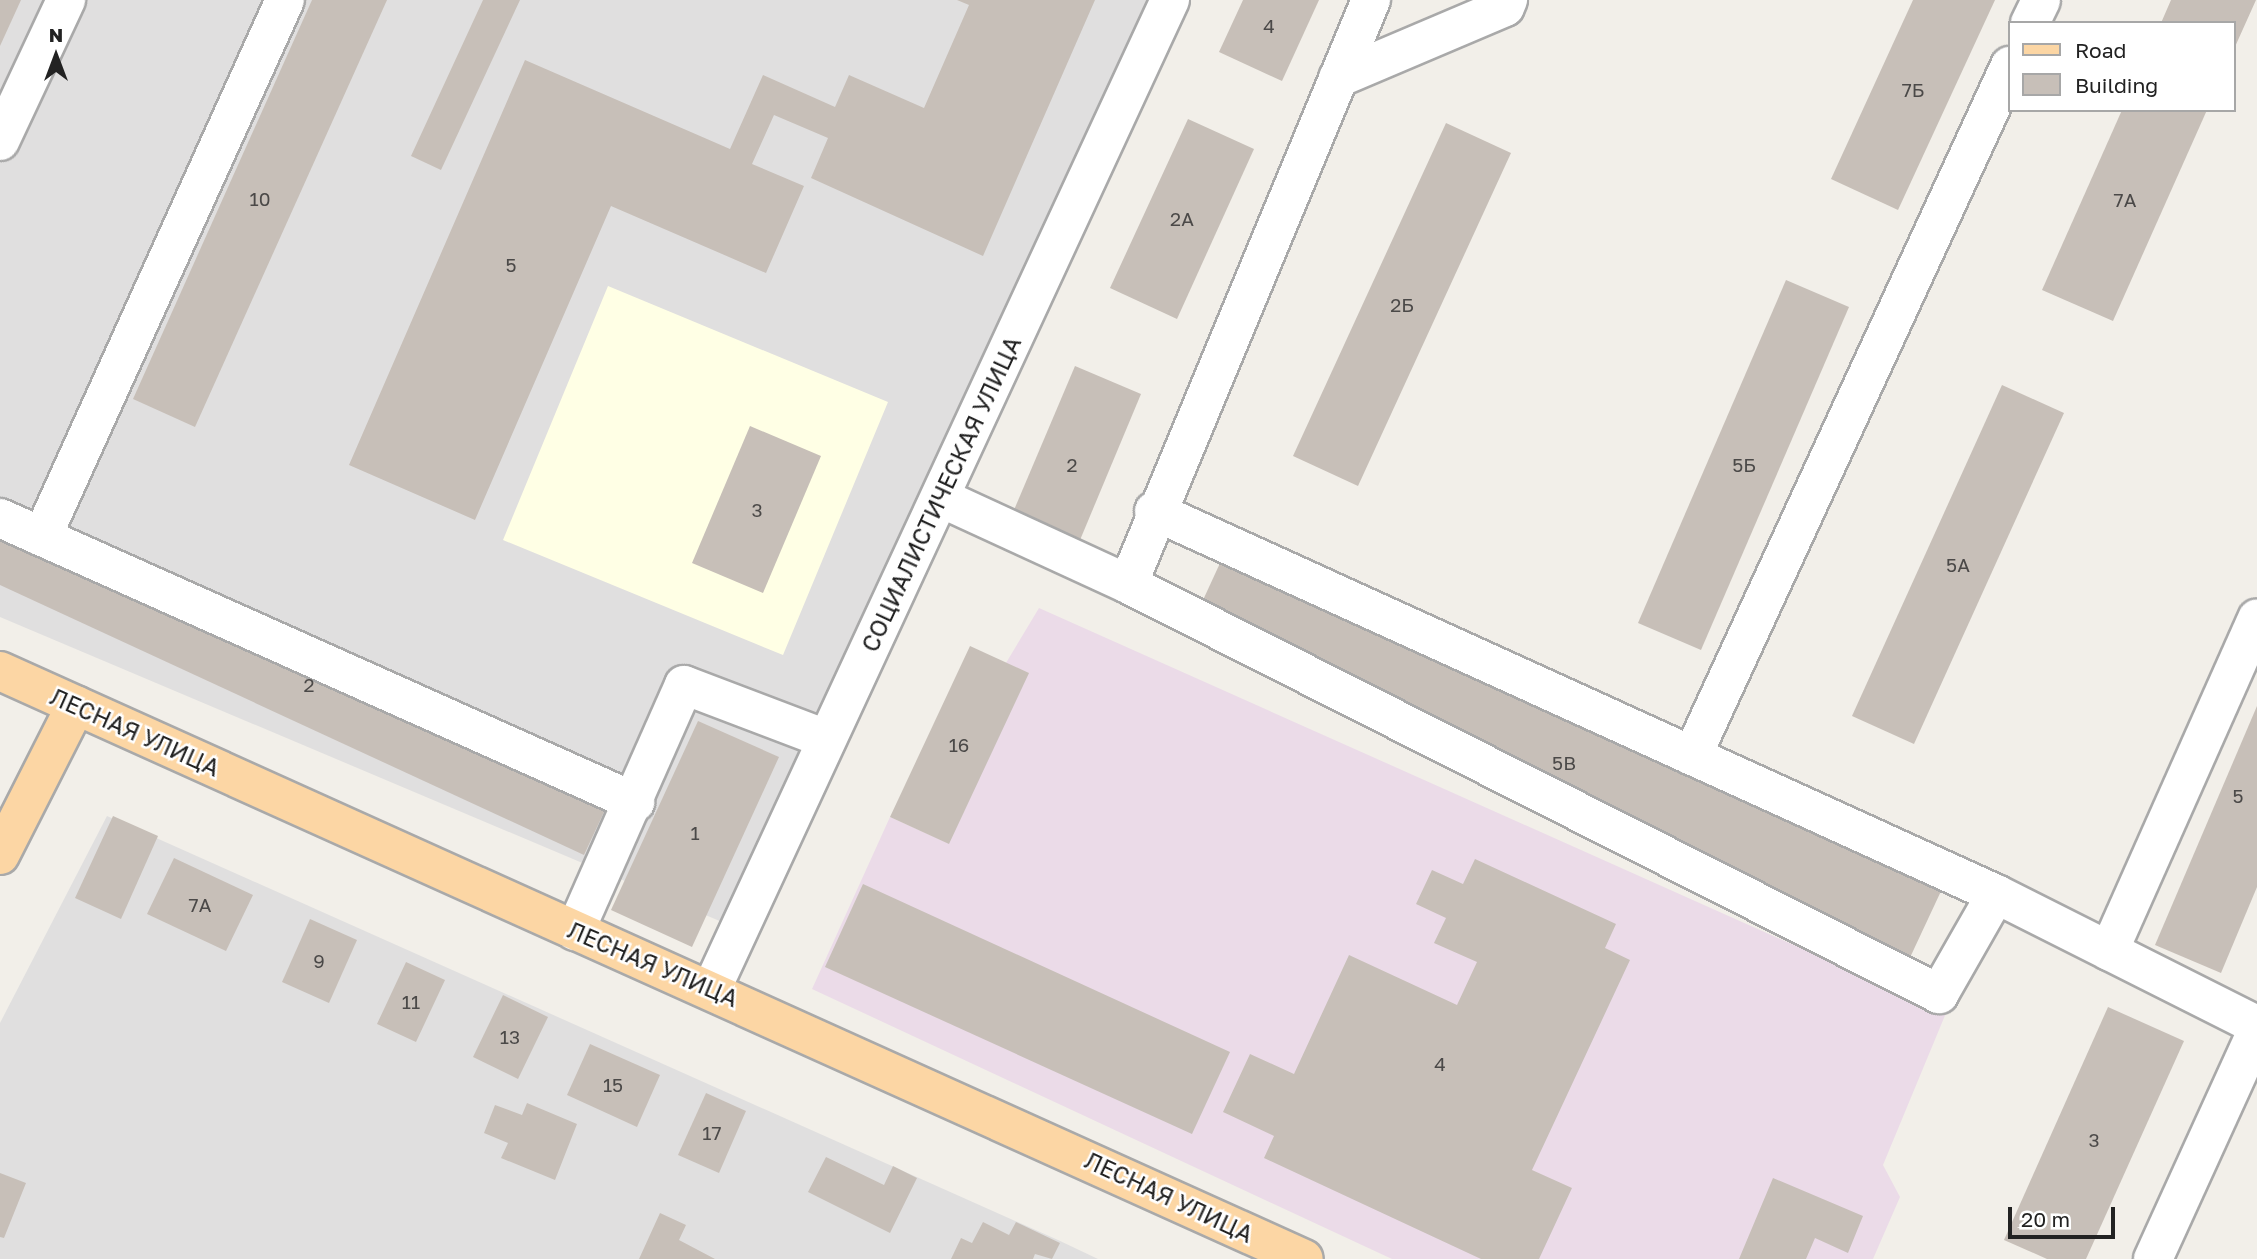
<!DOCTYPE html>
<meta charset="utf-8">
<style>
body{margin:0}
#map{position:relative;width:2257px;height:1259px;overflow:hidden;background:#f2efe9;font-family:"Golos Text",sans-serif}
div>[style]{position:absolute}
.residential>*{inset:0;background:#e0dfdf}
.industrial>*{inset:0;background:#ebdbe8}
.education>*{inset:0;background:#ffffe5}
.building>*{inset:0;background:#c7bfb8}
.roads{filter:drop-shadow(2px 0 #a9a9a9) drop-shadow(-2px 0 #a9a9a9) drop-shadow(0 2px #a9a9a9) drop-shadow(0 -2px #a9a9a9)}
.minor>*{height:38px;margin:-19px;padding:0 19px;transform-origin:19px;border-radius:19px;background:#fff}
.major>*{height:38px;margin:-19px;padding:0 19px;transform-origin:19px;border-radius:19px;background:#fcd6a4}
span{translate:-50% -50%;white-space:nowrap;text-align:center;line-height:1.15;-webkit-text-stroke:5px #fff;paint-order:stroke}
.number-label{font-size:19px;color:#4b4948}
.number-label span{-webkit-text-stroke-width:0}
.street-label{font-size:23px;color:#222}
.legend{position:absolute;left:2008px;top:21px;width:228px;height:91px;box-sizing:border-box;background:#fff;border:2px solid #a7a7a7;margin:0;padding:9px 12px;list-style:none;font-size:21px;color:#222}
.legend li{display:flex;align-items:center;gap:14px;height:35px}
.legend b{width:35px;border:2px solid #a7a7a7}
.north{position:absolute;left:21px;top:21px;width:70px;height:70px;-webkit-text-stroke:5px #fff;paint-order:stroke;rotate:0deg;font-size:19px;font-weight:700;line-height:28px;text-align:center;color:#222}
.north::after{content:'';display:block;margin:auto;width:24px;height:32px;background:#222;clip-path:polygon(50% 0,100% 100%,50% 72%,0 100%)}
.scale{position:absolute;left:2008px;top:1207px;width:107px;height:32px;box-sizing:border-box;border:4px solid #222;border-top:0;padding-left:9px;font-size:21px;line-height:24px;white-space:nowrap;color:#222;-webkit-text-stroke:5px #fff;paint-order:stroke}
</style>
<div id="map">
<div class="residential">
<i style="clip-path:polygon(0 0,1156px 0,722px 922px,0 617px)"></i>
<i style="clip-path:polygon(107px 816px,1058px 1240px,1098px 1259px,0 1259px,0 1023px)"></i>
</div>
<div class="industrial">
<i style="clip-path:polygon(1039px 608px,1946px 1013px,1883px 1165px,1900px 1197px,1873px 1259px,1392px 1259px,812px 989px,890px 817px,948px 843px,1028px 673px,1006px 663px)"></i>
</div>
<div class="education">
<i style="clip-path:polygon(608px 286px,888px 402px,783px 655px,503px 540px)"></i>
</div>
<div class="building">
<i style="clip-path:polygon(0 0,21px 0,0 46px)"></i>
<i style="clip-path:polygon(312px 0,387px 0,195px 427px,133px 399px)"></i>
<i style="clip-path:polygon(483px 0,520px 0,441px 170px,411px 156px)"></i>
<i style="clip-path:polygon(957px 0,1095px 0,983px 256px,811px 178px,828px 138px,774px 115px,752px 164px,804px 186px,766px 273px,611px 206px,475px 520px,349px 465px,525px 60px,730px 149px,763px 75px,835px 107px,849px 75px,924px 108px,969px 5px)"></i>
<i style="clip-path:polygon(1243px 0,1319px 0,1282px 81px,1219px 52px)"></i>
<i style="clip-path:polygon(1913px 0,1995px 0,1898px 210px,1831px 179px)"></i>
<i style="clip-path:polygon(2171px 0,2256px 0,2234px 49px,2234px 23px,2161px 23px)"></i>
<i style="clip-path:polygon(2122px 110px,2207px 110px,2113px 321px,2042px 290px)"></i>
<i style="clip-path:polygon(1188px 119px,1254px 149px,1177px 319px,1110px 288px)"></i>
<i style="clip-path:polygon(1446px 123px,1511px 153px,1358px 486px,1293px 456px)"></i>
<i style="clip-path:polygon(1786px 280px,1849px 307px,1701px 650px,1638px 623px)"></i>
<i style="clip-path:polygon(1075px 366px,1141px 394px,1070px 564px,1003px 536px)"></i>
<i style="clip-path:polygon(2002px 385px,2064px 413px,1914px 744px,1852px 716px)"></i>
<i style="clip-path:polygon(750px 426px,821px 456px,763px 593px,692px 563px)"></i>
<i style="clip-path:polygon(0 499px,617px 784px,584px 855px,0 585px)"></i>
<i style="clip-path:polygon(1221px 561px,1942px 889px,1907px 964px,1186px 637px)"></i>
<i style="clip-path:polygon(970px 646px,1029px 673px,949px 844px,890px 817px)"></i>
<i style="clip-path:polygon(2257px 706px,2257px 887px,2221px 973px,2155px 945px)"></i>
<i style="clip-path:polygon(698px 721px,779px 757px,692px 947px,611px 910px)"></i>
<i style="clip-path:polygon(113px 816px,158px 836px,121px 919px,75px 898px)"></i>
<i style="clip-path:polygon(174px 858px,253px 895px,226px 951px,147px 914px)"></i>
<i style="clip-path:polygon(1475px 859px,1616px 924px,1605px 948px,1630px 960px,1532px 1170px,1572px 1188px,1539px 1259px,1481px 1259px,1264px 1158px,1274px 1136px,1223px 1112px,1250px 1054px,1294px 1074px,1349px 955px,1457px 1005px,1477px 962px,1434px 943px,1446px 918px,1416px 904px,1432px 870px,1463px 884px)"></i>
<i style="clip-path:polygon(863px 884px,1230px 1052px,1192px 1134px,825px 967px)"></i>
<i style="clip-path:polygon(310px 919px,357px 940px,329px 1003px,282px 982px)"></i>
<i style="clip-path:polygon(406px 962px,445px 980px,416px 1042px,377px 1024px)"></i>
<i style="clip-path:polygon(503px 995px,548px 1017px,518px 1079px,473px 1057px)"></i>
<i style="clip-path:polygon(2108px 1007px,2184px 1041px,2086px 1259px,2047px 1259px,2004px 1240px)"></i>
<i style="clip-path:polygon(590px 1044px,660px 1075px,637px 1127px,567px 1095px)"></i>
<i style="clip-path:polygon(706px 1093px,746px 1111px,719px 1173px,678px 1155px)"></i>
<i style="clip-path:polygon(527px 1103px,577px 1124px,555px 1180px,501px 1158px,508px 1143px,484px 1133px,495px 1105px,522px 1115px)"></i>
<i style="clip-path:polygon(826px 1157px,884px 1185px,893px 1166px,917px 1178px,890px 1233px,808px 1192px)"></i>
<i style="clip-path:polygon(0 1173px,26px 1183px,4px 1238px,0 1237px)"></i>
<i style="clip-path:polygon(1773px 1178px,1863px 1216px,1848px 1253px,1815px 1238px,1806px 1259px,1739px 1259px)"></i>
<i style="clip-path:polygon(660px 1213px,686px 1225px,679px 1240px,715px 1259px,639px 1259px)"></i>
<i style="clip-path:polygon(983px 1222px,1009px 1235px,1016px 1222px,1060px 1243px,1052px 1259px,1035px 1254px,1033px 1259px,951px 1259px,961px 1238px,972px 1243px)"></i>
</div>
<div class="roads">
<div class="minor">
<i style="left:2030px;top:23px;width:25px;rotate:-64deg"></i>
<i style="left:1338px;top:78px;width:181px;rotate:-23deg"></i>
<i style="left:1505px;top:7px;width:8px;rotate:-67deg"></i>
<i style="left:0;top:141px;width:156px;rotate:-64.9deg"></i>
<i style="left:941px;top:498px;width:206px;rotate:24.7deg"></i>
<i style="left:1128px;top:584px;width:909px;rotate:26.82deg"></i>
<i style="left:1939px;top:994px;width:115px;rotate:-60.3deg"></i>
<i style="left:1996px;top:894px;width:292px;rotate:26.7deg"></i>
<i style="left:1154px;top:511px;width:925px;rotate:24.46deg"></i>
<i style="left:0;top:518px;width:696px;rotate:24.1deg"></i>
<i style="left:42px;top:537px;width:589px;rotate:-65.65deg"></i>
<i style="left:1128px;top:584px;width:633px;rotate:-67.41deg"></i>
<i style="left:1692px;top:756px;width:760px;rotate:-65.26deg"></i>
<i style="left:575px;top:931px;width:269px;rotate:-66.1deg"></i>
<i style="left:684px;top:685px;width:152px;rotate:20.8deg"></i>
<i style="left:2109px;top:951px;width:364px;rotate:-66deg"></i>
<i style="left:712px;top:988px;width:1089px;rotate:-65.13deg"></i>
<i style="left:2153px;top:1259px;width:251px;rotate:-65.5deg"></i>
</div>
<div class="major">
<i style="left:0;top:671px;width:1430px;rotate:24.27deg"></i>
<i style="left:0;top:855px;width:168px;rotate:-63.1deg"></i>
</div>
</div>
<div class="number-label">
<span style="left:1269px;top:26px">4</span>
<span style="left:1913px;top:90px">7Б</span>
<span style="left:260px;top:199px">10</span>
<span style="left:2125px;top:200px">7А</span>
<span style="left:1182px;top:219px">2А</span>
<span style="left:511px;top:265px">5</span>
<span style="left:1402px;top:305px">2Б</span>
<span style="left:1072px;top:465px">2</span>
<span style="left:1744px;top:465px">5Б</span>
<span style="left:757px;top:510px">3</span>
<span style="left:1958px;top:565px">5А</span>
<span style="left:309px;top:685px">2</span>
<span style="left:959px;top:745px">16</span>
<span style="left:1564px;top:763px">5В</span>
<span style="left:2238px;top:796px">5</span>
<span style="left:695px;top:833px">1</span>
<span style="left:200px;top:905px">7А</span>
<span style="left:319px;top:961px">9</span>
<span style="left:411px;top:1002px">11</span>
<span style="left:510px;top:1037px">13</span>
<span style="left:1440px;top:1064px">4</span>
<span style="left:613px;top:1085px">15</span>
<span style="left:712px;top:1133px">17</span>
<span style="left:2094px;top:1140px">3</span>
</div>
<div class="street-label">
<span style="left:941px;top:494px;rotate:-65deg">СОЦИАЛИСТИЧЕСКАЯ УЛИЦА</span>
<span style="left:135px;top:732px;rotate:24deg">ЛЕСНАЯ УЛИЦА</span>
<span style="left:653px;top:964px;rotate:23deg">ЛЕСНАЯ УЛИЦА</span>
<span style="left:1169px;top:1197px;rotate:25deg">ЛЕСНАЯ УЛИЦА</span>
</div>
<ul class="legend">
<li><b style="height:9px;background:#fcd6a4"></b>Road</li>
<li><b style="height:19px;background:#c7bfb8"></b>Building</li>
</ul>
<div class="north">N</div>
<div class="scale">20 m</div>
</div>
